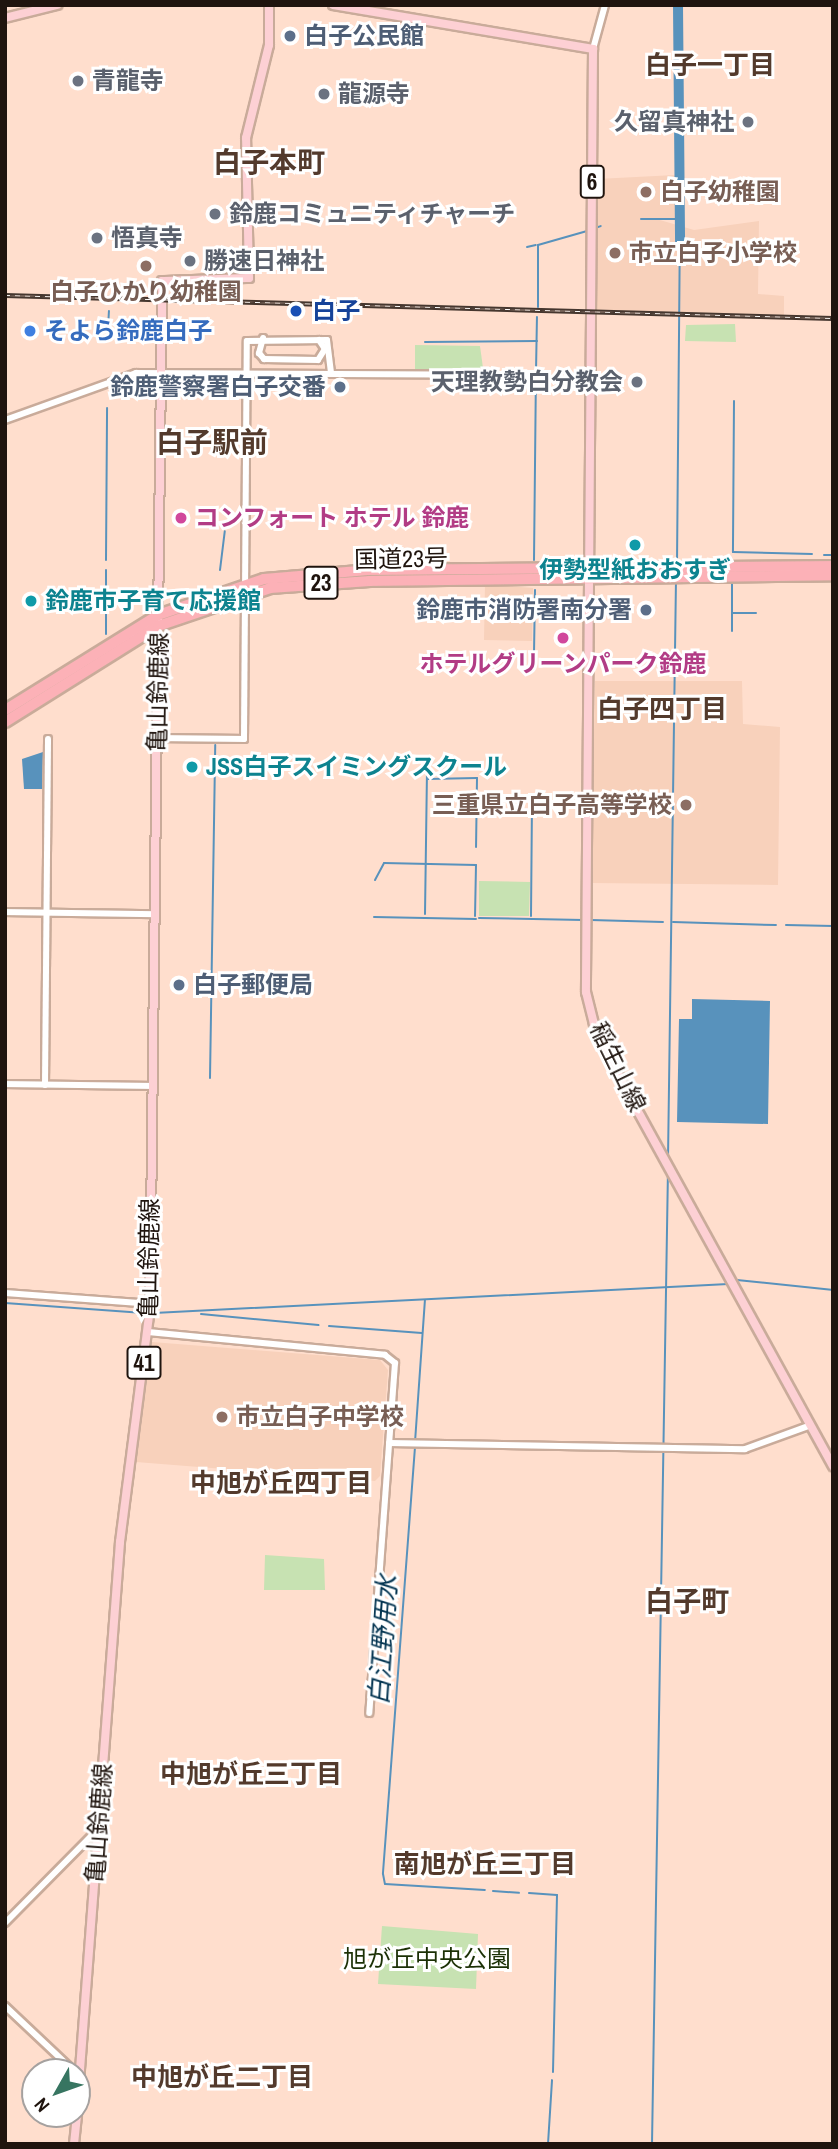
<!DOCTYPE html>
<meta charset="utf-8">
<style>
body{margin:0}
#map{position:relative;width:838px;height:2149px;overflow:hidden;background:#ffdecd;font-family:"Archivo Narrow","Noto Sans JP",sans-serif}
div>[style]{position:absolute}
.built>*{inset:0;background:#f8d1bb}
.green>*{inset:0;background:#c7e2b2}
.water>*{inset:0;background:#5892bc}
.stream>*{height:2px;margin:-1px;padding:0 1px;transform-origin:1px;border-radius:1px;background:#5892bc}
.river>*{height:10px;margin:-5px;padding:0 5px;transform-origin:5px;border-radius:5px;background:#5892bc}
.roads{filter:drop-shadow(2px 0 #c9ab9a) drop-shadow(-2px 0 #c9ab9a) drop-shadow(0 2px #c9ab9a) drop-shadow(0 -2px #c9ab9a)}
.minor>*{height:6px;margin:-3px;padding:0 3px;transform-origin:3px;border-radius:3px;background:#fff}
.major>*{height:8px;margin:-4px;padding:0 4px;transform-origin:4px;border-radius:4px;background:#fdd0d4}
.highway>*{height:10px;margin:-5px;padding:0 5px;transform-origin:5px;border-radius:5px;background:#fcb1b7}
.rail>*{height:4.5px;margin-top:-2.25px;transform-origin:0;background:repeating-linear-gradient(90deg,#fff 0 5px,#46372f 0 10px);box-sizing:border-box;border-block:2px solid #46372f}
.dots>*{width:19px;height:19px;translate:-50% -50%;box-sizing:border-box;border:4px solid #fff;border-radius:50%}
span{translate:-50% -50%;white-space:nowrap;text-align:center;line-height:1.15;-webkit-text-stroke:6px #fff;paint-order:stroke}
.shield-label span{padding:2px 5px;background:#fff;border:2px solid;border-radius:5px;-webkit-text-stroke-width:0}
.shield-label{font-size:23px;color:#1f140e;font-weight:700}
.service-label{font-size:24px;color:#4e5e75;font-weight:700}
.left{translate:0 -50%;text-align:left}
.right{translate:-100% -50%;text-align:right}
.worship-label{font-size:24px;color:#5b616d;font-weight:700}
.education-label{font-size:24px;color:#785e54;font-weight:700}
.transit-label{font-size:24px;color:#164399;font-weight:700}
.shop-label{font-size:24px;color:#366cbe;font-weight:700}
.hotel-label{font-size:24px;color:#b23c85;font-weight:700}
.street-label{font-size:24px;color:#1f140e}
.culture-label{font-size:24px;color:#0d838f;font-weight:700}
.park-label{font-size:24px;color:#1b3005}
.neighbourhood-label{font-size:26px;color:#533a2c;font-weight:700}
.water-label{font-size:26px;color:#033451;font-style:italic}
.quarter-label{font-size:28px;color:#533a2c;font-weight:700}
.frame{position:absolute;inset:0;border:7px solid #1f140e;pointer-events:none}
.north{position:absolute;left:21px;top:2058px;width:70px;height:70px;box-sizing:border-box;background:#fff;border:2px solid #a5a19f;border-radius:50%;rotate:230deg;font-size:19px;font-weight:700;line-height:28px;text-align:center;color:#1f140e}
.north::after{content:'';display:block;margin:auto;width:24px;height:32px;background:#377561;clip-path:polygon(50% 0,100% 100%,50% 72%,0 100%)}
</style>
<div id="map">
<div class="built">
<i style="clip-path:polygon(675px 175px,676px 218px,653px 218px,694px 230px,759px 221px,758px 294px,784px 296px,784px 316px,597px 310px,597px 179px)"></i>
<i style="clip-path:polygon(485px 584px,533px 588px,532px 641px,484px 640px)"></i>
<i style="clip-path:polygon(595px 681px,742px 681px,743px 724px,780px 727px,778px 885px,591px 883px)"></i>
<i style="clip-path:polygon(152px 1342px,380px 1360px,388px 1370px,380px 1476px,375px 1481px,136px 1462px)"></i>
</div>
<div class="green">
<i style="clip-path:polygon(735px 324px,736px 342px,685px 341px,686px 325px)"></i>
<i style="clip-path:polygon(415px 345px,480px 346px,483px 368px,415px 370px)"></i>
<i style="clip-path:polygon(479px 881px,530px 882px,529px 916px,479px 916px)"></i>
<i style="clip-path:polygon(265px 1555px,324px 1559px,325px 1590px,264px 1590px)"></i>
<i style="clip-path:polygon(382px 1926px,478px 1934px,476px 1989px,378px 1984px)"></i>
</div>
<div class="water">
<i style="clip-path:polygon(43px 752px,42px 789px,24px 789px,22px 759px)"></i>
<i style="clip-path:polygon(692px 999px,770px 1001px,768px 1124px,677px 1122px,679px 1019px,692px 1019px)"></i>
</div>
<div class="stream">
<i style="left:641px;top:219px;width:39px"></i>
<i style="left:595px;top:228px;width:6px;rotate:-18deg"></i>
<i style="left:527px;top:247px;width:9px;rotate:-13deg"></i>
<i style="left:538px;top:307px;width:62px;rotate:-90deg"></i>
<i style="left:538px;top:245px;width:51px;rotate:-15.9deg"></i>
<i style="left:108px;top:329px;width:18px;rotate:-87deg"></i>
<i style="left:425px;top:342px;width:112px;rotate:-0.5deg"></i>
<i style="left:536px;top:372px;width:55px;rotate:-89deg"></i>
<i style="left:734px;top:401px;width:151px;rotate:90.4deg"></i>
<i style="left:733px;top:552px;width:79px;rotate:1.5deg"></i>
<i style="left:824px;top:555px;width:9px"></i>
<i style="left:106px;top:560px;width:152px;rotate:-89.6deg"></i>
<i style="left:534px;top:560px;width:180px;rotate:-89.4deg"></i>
<i style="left:677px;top:564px;width:320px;rotate:-89.5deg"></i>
<i style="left:220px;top:570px;width:39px;rotate:-83deg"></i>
<i style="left:732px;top:613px;width:24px"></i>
<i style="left:732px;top:631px;width:48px;rotate:-90deg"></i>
<i style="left:106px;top:634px;width:64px;rotate:-90deg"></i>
<i style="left:534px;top:654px;width:64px;rotate:-89.1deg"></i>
<i style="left:428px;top:779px;width:49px;rotate:-1.2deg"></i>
<i style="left:477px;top:778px;width:69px;rotate:90.8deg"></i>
<i style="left:375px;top:880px;width:19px;rotate:-62deg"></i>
<i style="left:384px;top:863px;width:92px;rotate:1.2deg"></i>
<i style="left:476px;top:865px;width:51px;rotate:91.1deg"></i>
<i style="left:425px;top:914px;width:145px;rotate:-89.2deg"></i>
<i style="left:531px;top:916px;width:114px;rotate:-89.5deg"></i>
<i style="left:374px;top:917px;width:102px;rotate:1.1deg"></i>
<i style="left:479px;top:918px;width:104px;rotate:1.1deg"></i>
<i style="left:591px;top:920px;width:72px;rotate:1.6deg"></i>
<i style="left:673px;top:922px;width:103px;rotate:1.7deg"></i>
<i style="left:786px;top:925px;width:47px;rotate:1.2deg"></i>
<i style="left:210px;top:1078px;width:333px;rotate:-89.1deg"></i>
<i style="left:668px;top:1159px;width:579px;rotate:-89.21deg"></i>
<i style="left:737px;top:1280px;width:97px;rotate:5.9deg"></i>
<i style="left:5px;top:1303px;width:139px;rotate:4.1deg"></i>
<i style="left:154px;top:1313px;width:575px;rotate:-2.89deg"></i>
<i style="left:201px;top:1314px;width:118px;rotate:5.4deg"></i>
<i style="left:329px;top:1326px;width:93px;rotate:4.3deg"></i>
<i style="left:415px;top:1442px;width:142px;rotate:-86deg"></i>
<i style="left:415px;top:1447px;width:428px;rotate:94.3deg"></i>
<i style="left:383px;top:1874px;width:10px;rotate:79deg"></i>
<i style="left:385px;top:1884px;width:100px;rotate:3.4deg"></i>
<i style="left:493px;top:1891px;width:26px;rotate:4deg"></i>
<i style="left:529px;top:1893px;width:28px;rotate:4deg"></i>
<i style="left:557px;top:1895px;width:177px;rotate:91.3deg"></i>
<i style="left:548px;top:2144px;width:64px;rotate:-86.4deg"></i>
<i style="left:652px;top:2144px;width:972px;rotate:-89.06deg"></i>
</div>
<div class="river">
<i style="left:678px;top:5px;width:239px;rotate:89.5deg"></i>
</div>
<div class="roads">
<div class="minor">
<i style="left:593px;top:49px;width:46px;rotate:-74.7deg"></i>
<i style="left:263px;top:338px;width:16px;rotate:105deg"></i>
<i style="left:259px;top:353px;width:8px;rotate:50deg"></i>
<i style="left:264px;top:359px;width:54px;rotate:1.1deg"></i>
<i style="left:318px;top:360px;width:13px;rotate:-58deg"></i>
<i style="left:325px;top:349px;width:11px;rotate:-124deg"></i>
<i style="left:5px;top:420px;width:139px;rotate:-19.7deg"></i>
<i style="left:136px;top:373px;width:350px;rotate:0.3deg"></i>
<i style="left:157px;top:738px;width:87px;rotate:0.7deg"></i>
<i style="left:244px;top:739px;width:398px;rotate:-89.6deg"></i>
<i style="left:247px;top:341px;width:80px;rotate:-0.7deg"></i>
<i style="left:327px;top:340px;width:32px;rotate:83deg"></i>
<i style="left:5px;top:912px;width:150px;rotate:0.8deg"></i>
<i style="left:5px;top:1084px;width:148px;rotate:0.8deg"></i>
<i style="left:45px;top:1085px;width:346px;rotate:-89.5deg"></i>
<i style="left:5px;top:1293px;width:145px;rotate:4.3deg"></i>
<i style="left:148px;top:1332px;width:238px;rotate:5.5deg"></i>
<i style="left:385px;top:1355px;width:13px;rotate:39deg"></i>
<i style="left:395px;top:1363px;width:351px;rotate:94.2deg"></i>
<i style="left:389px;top:1443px;width:356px;rotate:1deg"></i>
<i style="left:745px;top:1449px;width:70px;rotate:-20deg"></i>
<i style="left:5px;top:1923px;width:134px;rotate:-45.3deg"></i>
<i style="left:5px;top:2006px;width:96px;rotate:43.3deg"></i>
</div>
<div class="major">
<i style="left:333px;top:5px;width:264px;rotate:9.6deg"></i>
<i style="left:593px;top:49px;width:943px;rotate:90.43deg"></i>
<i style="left:586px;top:992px;width:33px;rotate:76deg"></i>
<i style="left:594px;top:1024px;width:69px;rotate:64.2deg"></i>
<i style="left:624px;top:1086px;width:434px;rotate:61.2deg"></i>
<i style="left:5px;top:18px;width:54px;rotate:-14deg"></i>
<i style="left:77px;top:2109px;width:569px;rotate:-85.66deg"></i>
<i style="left:120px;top:1542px;width:235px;rotate:-82.7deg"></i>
<i style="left:150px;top:1309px;width:1028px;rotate:-89.33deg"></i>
<i style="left:162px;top:281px;width:87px;rotate:-2deg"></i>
<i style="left:249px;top:278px;width:140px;rotate:-91.2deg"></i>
<i style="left:246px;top:138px;width:96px;rotate:-76.1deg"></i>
<i style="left:269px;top:45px;width:40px;rotate:-90deg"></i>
<i style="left:74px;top:2144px;width:30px;rotate:-84deg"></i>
</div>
<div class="highway">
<i style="left:5px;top:710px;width:180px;rotate:-31.8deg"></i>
<i style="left:158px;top:615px;width:112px;rotate:-18.8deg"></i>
<i style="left:264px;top:579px;width:104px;rotate:-4.9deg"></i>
<i style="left:368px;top:570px;width:465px;rotate:-0.5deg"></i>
<i style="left:5px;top:722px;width:181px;rotate:-32.1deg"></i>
<i style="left:158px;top:626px;width:118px;rotate:-18.7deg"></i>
<i style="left:270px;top:588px;width:100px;rotate:-4deg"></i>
<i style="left:370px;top:581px;width:463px;rotate:-0.7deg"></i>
</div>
</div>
<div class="rail">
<i style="left:5px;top:295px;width:828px;rotate:1.59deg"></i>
</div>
<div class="dots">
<i style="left:290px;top:36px;background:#5c6f8a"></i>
<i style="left:78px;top:81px;background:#6b7280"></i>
<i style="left:324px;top:94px;background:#6b7280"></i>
<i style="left:748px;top:122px;background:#6b7280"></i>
<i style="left:646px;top:192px;background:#8d6e63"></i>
<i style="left:215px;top:214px;background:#6b7280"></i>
<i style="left:97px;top:238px;background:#6b7280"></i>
<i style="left:615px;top:253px;background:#8d6e63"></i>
<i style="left:190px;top:261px;background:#6b7280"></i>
<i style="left:146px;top:266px;background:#8d6e63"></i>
<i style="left:296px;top:311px;background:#1a4fb4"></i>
<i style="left:30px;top:331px;background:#3f7fe0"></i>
<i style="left:637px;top:382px;background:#6b7280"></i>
<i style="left:340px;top:387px;background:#5c6f8a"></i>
<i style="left:181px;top:518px;background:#d1479c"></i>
<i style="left:635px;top:545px;background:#0f9aa8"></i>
<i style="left:31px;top:601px;background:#0f9aa8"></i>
<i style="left:646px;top:610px;background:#5c6f8a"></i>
<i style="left:563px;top:638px;background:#d1479c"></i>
<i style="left:192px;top:767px;background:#0f9aa8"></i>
<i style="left:686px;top:805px;background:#8d6e63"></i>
<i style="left:179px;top:985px;background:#5c6f8a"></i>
<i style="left:222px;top:1417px;background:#8d6e63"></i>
</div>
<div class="shield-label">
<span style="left:592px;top:182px">6</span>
<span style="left:321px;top:583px">23</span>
<span style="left:144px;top:1363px">41</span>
</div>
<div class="service-label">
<span class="left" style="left:304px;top:36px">白子公民館</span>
<span class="right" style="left:326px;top:387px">鈴鹿警察署白子交番</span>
<span class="right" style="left:632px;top:610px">鈴鹿市消防署南分署</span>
<span class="left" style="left:193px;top:985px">白子郵便局</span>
</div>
<div class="worship-label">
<span class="left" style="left:92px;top:81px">青龍寺</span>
<span class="left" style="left:338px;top:94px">龍源寺</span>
<span class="right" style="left:734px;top:122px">久留真神社</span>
<span class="left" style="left:229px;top:214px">鈴鹿コミュニティチャーチ</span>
<span class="left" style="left:111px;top:238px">悟真寺</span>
<span class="left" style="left:204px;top:261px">勝速日神社</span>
<span class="right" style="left:623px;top:382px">天理教勢白分教会</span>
</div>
<div class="education-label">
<span class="left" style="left:660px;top:192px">白子幼稚園</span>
<span class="left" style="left:629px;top:253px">市立白子小学校</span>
<span style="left:146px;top:292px">白子ひかり幼稚園</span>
<span class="right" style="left:672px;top:805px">三重県立白子高等学校</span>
<span class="left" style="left:236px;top:1417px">市立白子中学校</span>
</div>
<div class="transit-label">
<span class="left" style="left:312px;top:311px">白子</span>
</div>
<div class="shop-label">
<span class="left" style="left:44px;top:331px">そよら鈴鹿白子</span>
</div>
<div class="hotel-label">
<span class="left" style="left:195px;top:518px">コンフォート ホテル 鈴鹿</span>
<span style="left:563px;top:664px">ホテルグリーンパーク鈴鹿</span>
</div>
<div class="street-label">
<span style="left:401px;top:559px;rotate:-1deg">国道23号</span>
<span style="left:158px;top:692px;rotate:-89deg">亀山鈴鹿線</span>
<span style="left:618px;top:1067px;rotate:64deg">稲生山線</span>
<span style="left:149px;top:1258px;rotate:-89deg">亀山鈴鹿線</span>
<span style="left:99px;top:1823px;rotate:-86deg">亀山鈴鹿線</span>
</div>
<div class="culture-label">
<span style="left:635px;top:570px">伊勢型紙おおすぎ</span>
<span class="left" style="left:45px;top:601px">鈴鹿市子育て応援館</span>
<span class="left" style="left:206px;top:767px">JSS白子スイミングスクール</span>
</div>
<div class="park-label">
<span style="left:427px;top:1959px">旭が丘中央公園</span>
</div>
<div class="neighbourhood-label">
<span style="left:710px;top:65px">白子一丁目</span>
<span style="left:662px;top:709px">白子四丁目</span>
<span style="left:281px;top:1483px">中旭が丘四丁目</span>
<span style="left:251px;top:1774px">中旭が丘三丁目</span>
<span style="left:485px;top:1864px">南旭が丘三丁目</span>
<span style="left:222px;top:2077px">中旭が丘二丁目</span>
</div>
<div class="water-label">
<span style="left:383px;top:1640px;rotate:-86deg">白江野用水</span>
</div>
<div class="quarter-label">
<span style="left:269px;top:162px">白子本町</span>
<span style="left:212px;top:442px">白子駅前</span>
<span style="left:687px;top:1601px">白子町</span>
</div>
<div class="frame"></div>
<div class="north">N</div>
</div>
